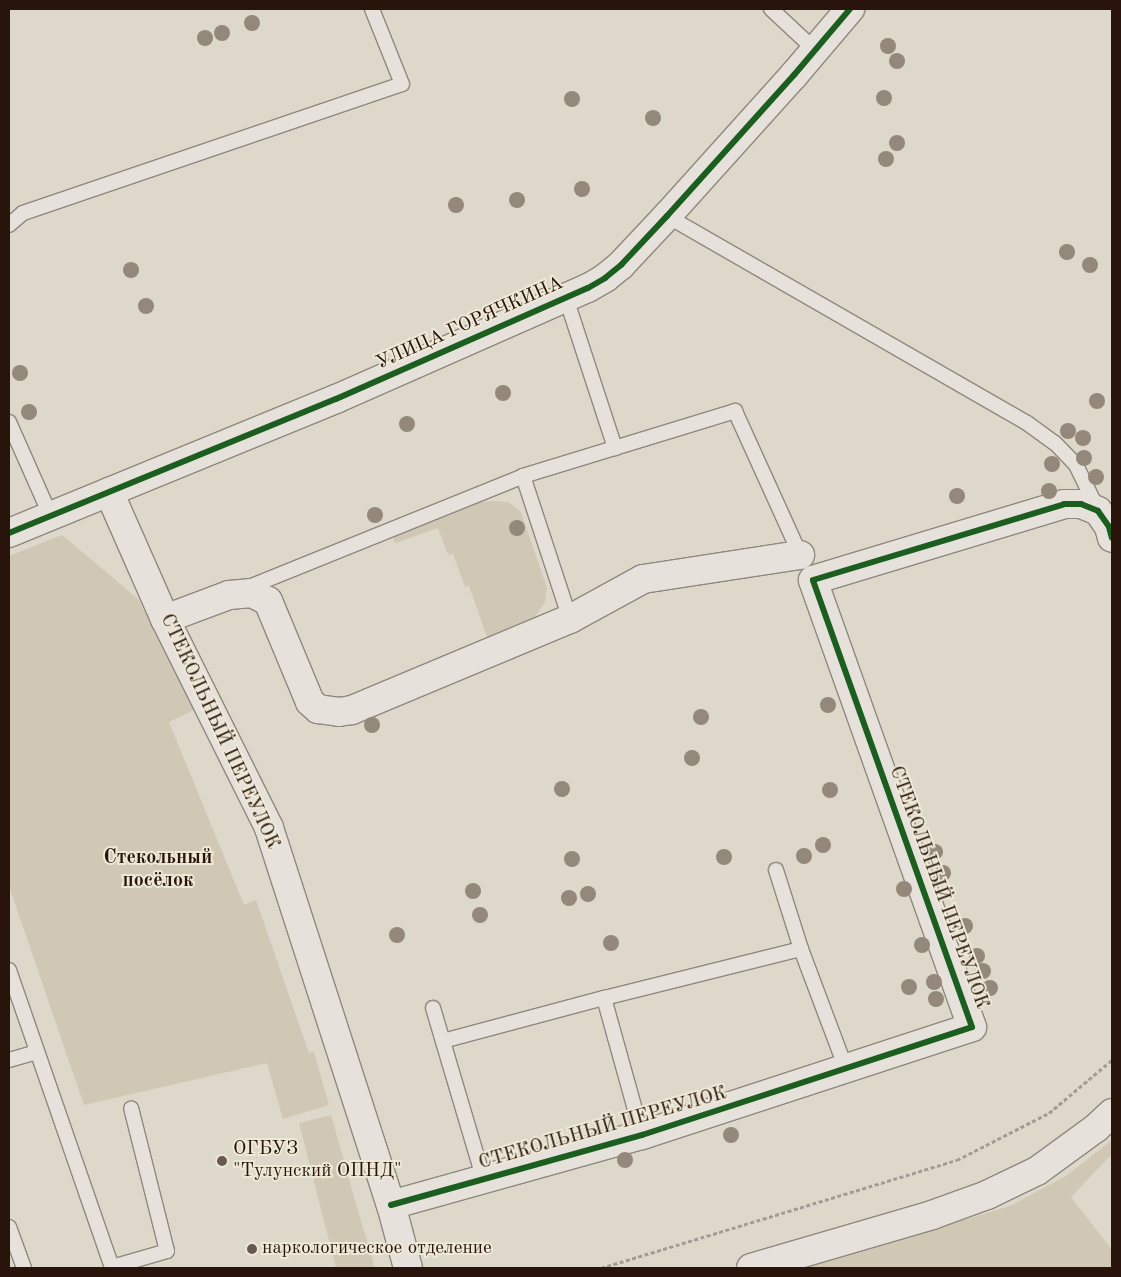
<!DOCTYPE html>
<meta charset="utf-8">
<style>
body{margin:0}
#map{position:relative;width:1121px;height:1277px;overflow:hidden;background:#ddd8c9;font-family:"Old Standard TT",serif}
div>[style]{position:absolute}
.green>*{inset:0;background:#d0c8b4}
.path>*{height:3px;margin-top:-1.5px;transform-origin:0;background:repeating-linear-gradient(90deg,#a29c96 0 4px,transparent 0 6.5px)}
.roads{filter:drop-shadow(1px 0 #8e887f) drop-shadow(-1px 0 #8e887f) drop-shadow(0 1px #8e887f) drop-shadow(0 -1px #8e887f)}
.service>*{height:14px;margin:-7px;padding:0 7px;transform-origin:7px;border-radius:7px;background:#e6e2db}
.minor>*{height:28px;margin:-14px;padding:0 14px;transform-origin:14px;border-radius:14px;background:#e6e2db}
.tertiary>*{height:28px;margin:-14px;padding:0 14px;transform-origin:14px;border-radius:14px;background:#e6e2db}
.cycleway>*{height:6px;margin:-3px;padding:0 3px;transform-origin:3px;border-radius:3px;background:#1b5e20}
.trees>*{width:16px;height:16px;margin:-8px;border-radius:50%;background:#938879}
.dots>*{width:14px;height:14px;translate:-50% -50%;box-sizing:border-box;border:2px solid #eee8d7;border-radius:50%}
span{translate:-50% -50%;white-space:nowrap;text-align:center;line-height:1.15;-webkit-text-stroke:4px #eee8d7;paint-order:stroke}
.street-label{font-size:19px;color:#28140b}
.poi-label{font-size:19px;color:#28140b}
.left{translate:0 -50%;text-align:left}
.neighbourhood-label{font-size:20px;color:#28140b;font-weight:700}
.frame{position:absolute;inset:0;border:10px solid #28140b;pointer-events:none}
</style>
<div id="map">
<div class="green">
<i style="clip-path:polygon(496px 501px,508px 502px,521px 512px,547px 588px,545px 602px,535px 617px,522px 626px,487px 637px,469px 586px,465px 587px,453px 554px,448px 555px,438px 528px,395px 543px,392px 535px,478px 502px)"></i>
<i style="clip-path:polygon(62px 535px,138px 599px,198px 708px,169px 722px,244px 905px,256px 900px,309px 1053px,314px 1052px,329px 1105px,283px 1119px,267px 1063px,84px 1105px,9px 886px,9px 556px)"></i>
<i style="clip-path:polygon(331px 1115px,357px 1207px,375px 1268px,336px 1268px,299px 1123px)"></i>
<i style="clip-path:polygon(1112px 1140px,1112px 1154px,1071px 1197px,1112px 1250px,1112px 1268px,804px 1268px,1010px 1206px,1066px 1176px)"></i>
</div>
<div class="path">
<i style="left:601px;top:1268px;width:372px;rotate:-16.9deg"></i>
<i style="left:957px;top:1160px;width:103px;rotate:-27.1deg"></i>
<i style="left:1049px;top:1113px;width:82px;rotate:-40.1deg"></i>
</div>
<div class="roads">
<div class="service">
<i style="left:771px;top:9px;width:60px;rotate:43deg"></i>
<i style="left:667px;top:216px;width:415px;rotate:29.9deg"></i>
<i style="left:1027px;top:423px;width:34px;rotate:36deg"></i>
<i style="left:1055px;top:443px;width:30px;rotate:46deg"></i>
<i style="left:1076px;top:465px;width:48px;rotate:64deg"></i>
<i style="left:9px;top:225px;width:18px;rotate:-41deg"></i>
<i style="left:23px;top:213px;width:400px;rotate:-18.8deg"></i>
<i style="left:402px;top:84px;width:81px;rotate:-111.8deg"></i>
<i style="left:566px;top:298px;width:158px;rotate:71.9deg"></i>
<i style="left:9px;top:422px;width:104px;rotate:66.1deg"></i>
<i style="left:523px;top:476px;width:151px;rotate:71.8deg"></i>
<i style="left:244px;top:589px;width:301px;rotate:-22deg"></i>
<i style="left:523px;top:476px;width:222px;rotate:-17deg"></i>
<i style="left:735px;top:411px;width:162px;rotate:65.6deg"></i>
<i style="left:776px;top:870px;width:83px;rotate:72.4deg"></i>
<i style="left:9px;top:970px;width:315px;rotate:70.9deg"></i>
<i style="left:433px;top:1008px;width:179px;rotate:73.5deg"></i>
<i style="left:443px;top:1041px;width:167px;rotate:-15deg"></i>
<i style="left:9px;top:1060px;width:29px;rotate:-16deg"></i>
<i style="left:642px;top:1135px;width:142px;rotate:-105.5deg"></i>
<i style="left:604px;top:998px;width:203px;rotate:-14deg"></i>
<i style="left:801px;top:949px;width:128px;rotate:69.4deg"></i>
<i style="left:9px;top:1227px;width:44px;rotate:69.9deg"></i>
<i style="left:112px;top:1267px;width:57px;rotate:-16.2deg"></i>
<i style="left:167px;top:1251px;width:147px;rotate:-104.1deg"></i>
</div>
<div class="minor">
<i style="left:109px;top:492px;width:139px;rotate:66.2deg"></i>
<i style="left:165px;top:619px;width:233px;rotate:63.5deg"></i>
<i style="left:269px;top:828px;width:396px;rotate:72.1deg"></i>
<i style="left:391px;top:1205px;width:65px;rotate:74.9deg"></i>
<i style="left:9px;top:533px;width:353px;rotate:-22.3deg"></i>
<i style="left:336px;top:399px;width:275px;rotate:-23.8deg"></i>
<i style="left:588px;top:288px;width:20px;rotate:-30deg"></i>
<i style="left:605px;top:278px;width:21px;rotate:-39deg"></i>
<i style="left:621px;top:265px;width:67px;rotate:-46.8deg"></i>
<i style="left:667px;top:216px;width:190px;rotate:-48deg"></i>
<i style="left:794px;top:75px;width:87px;rotate:-49.7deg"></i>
<i style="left:165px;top:619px;width:68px;rotate:-20.6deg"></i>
<i style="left:229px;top:595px;width:23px;rotate:-5deg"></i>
<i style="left:252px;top:593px;width:18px;rotate:27deg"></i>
<i style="left:268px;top:601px;width:109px;rotate:67.4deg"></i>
<i style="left:310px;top:702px;width:11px;rotate:41deg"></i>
<i style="left:318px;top:709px;width:21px;rotate:8deg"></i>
<i style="left:339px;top:712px;width:13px;rotate:-9deg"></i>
<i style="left:352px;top:710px;width:236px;rotate:-22.7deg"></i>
<i style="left:570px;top:619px;width:83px;rotate:-28.7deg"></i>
<i style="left:643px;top:579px;width:159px;rotate:-8.7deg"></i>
<i style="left:391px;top:1205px;width:261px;rotate:-15.6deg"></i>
<i style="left:642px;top:1135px;width:347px;rotate:-18.1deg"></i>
<i style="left:972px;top:1027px;width:474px;rotate:-109.6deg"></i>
<i style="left:813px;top:580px;width:262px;rotate:-16.8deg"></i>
<i style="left:1064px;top:504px;width:17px"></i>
<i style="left:1081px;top:504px;width:18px;rotate:22deg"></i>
<i style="left:1098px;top:511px;width:19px;rotate:55deg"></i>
<i style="left:1109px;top:527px;width:11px;rotate:75deg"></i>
</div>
<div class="tertiary">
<i style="left:751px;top:1268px;width:189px;rotate:-16.3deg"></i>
<i style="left:932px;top:1215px;width:59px;rotate:-20deg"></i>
<i style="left:987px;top:1195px;width:55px;rotate:-25.6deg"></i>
<i style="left:1037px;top:1171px;width:73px;rotate:-36.1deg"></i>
<i style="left:1096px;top:1128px;width:22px;rotate:-43deg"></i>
</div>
</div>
<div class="cycleway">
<i style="left:9px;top:533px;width:353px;rotate:-22.3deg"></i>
<i style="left:336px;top:399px;width:275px;rotate:-23.8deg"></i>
<i style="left:588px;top:288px;width:20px;rotate:-30deg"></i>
<i style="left:605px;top:278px;width:21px;rotate:-39deg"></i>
<i style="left:621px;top:265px;width:67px;rotate:-46.8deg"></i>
<i style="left:667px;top:216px;width:190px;rotate:-48deg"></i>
<i style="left:794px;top:75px;width:87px;rotate:-49.7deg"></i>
<i style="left:391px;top:1205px;width:261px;rotate:-15.6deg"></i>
<i style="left:642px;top:1135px;width:347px;rotate:-18.1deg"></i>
<i style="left:972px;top:1027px;width:474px;rotate:-109.6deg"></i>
<i style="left:813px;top:580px;width:262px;rotate:-16.8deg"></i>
<i style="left:1064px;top:504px;width:17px"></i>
<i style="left:1081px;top:504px;width:18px;rotate:22deg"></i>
<i style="left:1098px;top:511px;width:19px;rotate:55deg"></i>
<i style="left:1109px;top:527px;width:11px;rotate:75deg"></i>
</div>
<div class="trees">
<i style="left:252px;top:23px"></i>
<i style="left:222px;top:33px"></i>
<i style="left:205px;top:38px"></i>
<i style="left:888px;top:46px"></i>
<i style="left:897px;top:61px"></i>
<i style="left:884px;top:98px"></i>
<i style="left:572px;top:99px"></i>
<i style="left:653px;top:118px"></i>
<i style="left:897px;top:143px"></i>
<i style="left:886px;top:159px"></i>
<i style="left:582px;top:189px"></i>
<i style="left:517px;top:200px"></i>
<i style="left:456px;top:205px"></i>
<i style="left:1067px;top:252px"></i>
<i style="left:1090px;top:265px"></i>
<i style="left:131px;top:270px"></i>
<i style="left:146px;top:306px"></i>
<i style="left:20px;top:373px"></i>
<i style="left:503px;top:393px"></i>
<i style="left:1097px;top:401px"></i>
<i style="left:29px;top:412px"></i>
<i style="left:407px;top:424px"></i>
<i style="left:1068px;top:431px"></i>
<i style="left:1083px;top:438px"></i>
<i style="left:1084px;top:458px"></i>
<i style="left:1052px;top:464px"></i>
<i style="left:1096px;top:477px"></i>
<i style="left:1049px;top:491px"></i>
<i style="left:957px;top:496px"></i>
<i style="left:375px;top:515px"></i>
<i style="left:517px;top:528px"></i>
<i style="left:828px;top:705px"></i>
<i style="left:701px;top:717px"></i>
<i style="left:372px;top:725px"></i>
<i style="left:692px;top:758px"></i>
<i style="left:562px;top:789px"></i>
<i style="left:830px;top:790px"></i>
<i style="left:823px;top:845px"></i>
<i style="left:935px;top:852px"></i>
<i style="left:804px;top:856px"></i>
<i style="left:724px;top:857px"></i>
<i style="left:572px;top:859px"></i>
<i style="left:943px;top:873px"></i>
<i style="left:904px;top:889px"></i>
<i style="left:473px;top:891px"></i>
<i style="left:588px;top:894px"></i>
<i style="left:569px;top:898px"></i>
<i style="left:480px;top:915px"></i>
<i style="left:965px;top:926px"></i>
<i style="left:397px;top:935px"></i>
<i style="left:611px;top:943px"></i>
<i style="left:922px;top:945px"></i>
<i style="left:977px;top:956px"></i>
<i style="left:983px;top:971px"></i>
<i style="left:934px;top:982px"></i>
<i style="left:909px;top:987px"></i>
<i style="left:990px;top:988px"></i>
<i style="left:936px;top:999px"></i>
<i style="left:731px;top:1135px"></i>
<i style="left:625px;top:1160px"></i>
</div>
<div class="dots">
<i style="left:222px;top:1161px;background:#67594e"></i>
<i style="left:252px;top:1249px;background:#67594e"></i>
</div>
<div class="street-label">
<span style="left:470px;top:324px;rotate:-24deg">УЛИЦА ГОРЯЧКИНА</span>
<span style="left:219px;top:732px;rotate:65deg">СТЕКОЛЬНЫЙ ПЕРЕУЛОК</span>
<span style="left:938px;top:888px;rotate:70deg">СТЕКОЛЬНЫЙ ПЕРЕУЛОК</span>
<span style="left:603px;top:1129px;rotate:-16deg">СТЕКОЛЬНЫЙ ПЕРЕУЛОК</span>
</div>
<div class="poi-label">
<span class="left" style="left:233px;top:1161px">ОГБУЗ<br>"Тулунский ОПНД"</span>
<span class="left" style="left:262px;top:1249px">наркологическое отделение</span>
</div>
<div class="neighbourhood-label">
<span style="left:158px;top:870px">Стекольный<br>посёлок</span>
</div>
<div class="frame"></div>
</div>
